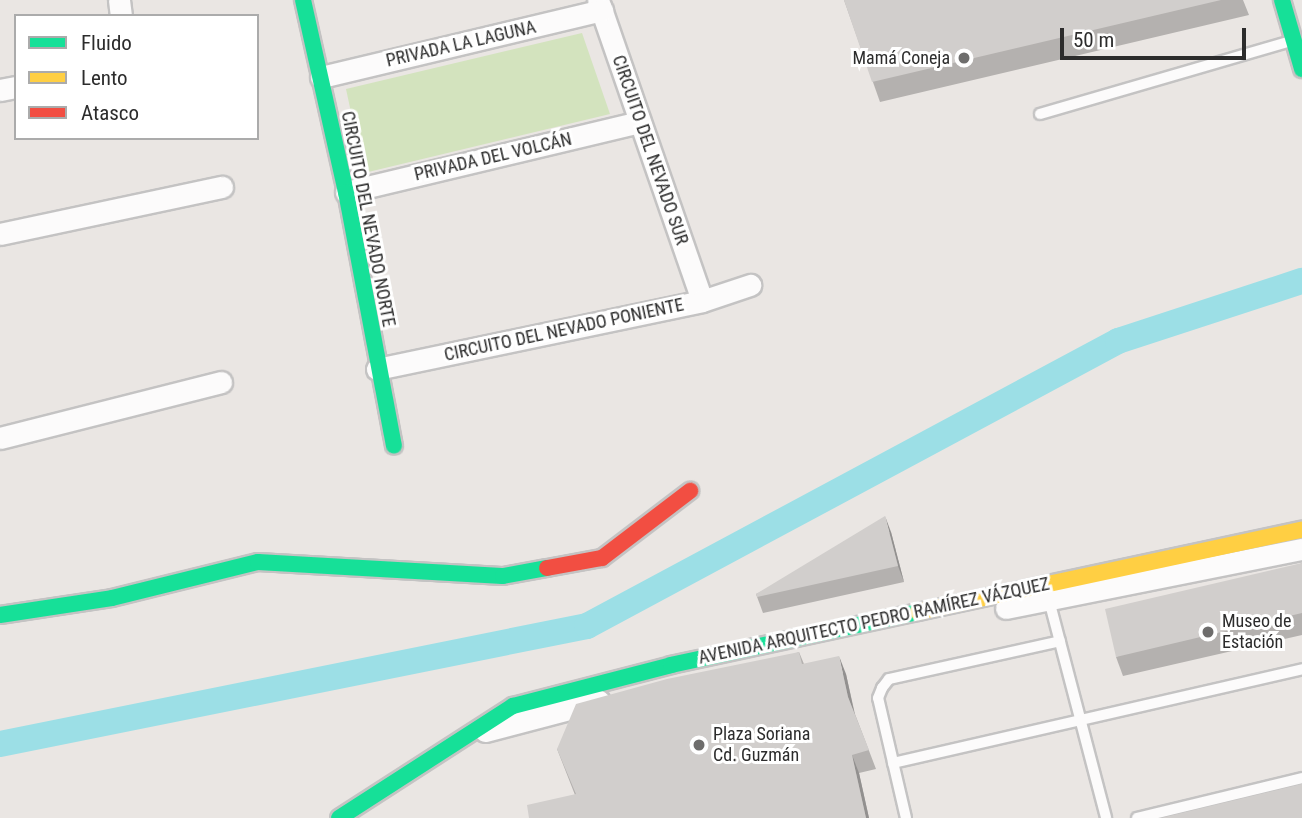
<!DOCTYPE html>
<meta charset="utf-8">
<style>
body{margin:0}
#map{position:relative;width:1302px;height:818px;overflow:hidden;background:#eae6e3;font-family:"Roboto Condensed",sans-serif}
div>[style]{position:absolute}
.green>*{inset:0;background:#d3e3be}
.canal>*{height:26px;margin:-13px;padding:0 13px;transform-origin:13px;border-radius:13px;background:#9cdfe6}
.roads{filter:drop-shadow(2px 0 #c4c3c3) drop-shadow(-2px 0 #c4c3c3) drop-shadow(0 2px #c4c3c3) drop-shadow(0 -2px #c4c3c3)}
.lane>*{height:10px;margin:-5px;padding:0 5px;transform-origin:5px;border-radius:5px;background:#fcfbfb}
.street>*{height:21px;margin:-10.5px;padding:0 10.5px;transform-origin:10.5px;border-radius:10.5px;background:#fcfbfb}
.fast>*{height:16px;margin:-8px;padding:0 8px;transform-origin:8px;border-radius:8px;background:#16e098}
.slow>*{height:16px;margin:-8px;padding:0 8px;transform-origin:8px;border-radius:8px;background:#ffcf43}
.jam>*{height:16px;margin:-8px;padding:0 8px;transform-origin:8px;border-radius:8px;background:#f24e42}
.wall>*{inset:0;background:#b4b1af}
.shaded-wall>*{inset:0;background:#92908f}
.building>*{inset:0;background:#d1cecc}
.dots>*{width:19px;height:19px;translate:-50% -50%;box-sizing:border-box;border:4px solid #fff;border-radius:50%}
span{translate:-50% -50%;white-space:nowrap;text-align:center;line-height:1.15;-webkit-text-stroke:6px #fff;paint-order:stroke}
.street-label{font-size:18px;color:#2c2c2c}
.poi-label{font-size:18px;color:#2c2c2c}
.right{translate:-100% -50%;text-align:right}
.left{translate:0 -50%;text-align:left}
.legend{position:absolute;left:14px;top:14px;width:245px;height:126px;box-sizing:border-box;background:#fff;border:2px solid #ababab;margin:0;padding:9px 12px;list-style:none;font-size:21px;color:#2c2c2c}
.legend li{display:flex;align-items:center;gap:14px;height:35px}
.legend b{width:35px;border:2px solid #ababab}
.scale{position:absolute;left:1060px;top:28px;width:186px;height:32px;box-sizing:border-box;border:4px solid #2c2c2c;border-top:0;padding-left:9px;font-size:21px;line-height:24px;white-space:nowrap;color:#2c2c2c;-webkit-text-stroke:5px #fff;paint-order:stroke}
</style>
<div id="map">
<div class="green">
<i style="clip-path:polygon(582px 33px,610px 114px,364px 173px,346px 89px)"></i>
</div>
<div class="canal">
<i style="left:0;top:744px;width:599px;rotate:-11.37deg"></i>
<i style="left:587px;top:626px;width:603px;rotate:-28.22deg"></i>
<i style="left:1118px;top:341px;width:194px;rotate:-18.1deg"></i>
</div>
<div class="roads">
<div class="lane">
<i style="left:1040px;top:114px;width:261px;rotate:-16.2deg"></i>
<i style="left:1049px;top:600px;width:225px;rotate:75.3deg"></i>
<i style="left:893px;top:763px;width:420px;rotate:-12.9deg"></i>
<i style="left:906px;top:818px;width:123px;rotate:-103.1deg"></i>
<i style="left:878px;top:698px;width:11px;rotate:-68deg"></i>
<i style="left:882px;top:688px;width:11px;rotate:-52deg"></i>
<i style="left:889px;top:679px;width:175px;rotate:-12.5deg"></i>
<i style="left:1137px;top:818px;width:170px;rotate:-13.6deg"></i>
</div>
<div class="street">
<i style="left:119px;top:0;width:16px;rotate:83deg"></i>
<i style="left:598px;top:0;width:318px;rotate:70.9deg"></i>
<i style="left:321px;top:77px;width:289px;rotate:-13.4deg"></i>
<i style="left:0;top:90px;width:16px;rotate:-11deg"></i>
<i style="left:346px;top:192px;width:302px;rotate:-13.4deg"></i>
<i style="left:0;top:234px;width:227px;rotate:-12deg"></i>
<i style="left:377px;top:369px;width:332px;rotate:-11.8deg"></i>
<i style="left:702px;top:301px;width:51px;rotate:-18.4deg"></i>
<i style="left:0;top:438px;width:228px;rotate:-14.2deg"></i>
<i style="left:1006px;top:608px;width:302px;rotate:-11.3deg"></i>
<i style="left:485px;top:731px;width:118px;rotate:-14.7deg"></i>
</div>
<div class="fast">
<i style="left:303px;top:0;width:197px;rotate:77.4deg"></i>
<i style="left:346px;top:192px;width:258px;rotate:79.3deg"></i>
<i style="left:1282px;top:0;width:72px;rotate:73.8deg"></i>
<i style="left:0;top:615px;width:113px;rotate:-8.6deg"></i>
<i style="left:112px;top:598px;width:150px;rotate:-13.9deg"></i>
<i style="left:258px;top:562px;width:245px;rotate:3.3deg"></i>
<i style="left:503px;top:576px;width:45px;rotate:-10.3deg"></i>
<i style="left:339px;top:818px;width:207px;rotate:-32.8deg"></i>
<i style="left:513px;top:706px;width:163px;rotate:-14.5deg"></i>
<i style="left:671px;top:665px;width:253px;rotate:-12.1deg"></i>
</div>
<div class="slow">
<i style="left:918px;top:612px;width:393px;rotate:-12.1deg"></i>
</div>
<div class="jam">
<i style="left:547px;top:568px;width:56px;rotate:-10.3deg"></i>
<i style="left:602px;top:558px;width:111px;rotate:-37.3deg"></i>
</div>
</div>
<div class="wall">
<i style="clip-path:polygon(844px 0,1243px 0,1249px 15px,880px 102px)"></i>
<i style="clip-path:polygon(891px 532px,904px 582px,763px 613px,756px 594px)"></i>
<i style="clip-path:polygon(1302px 563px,1302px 635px,1123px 676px,1116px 657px)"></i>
<i style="clip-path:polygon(799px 652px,804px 664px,846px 674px,855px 714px,876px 769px,859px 773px,869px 818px,529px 818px,575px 795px,557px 749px)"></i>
</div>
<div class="shaded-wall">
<i style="clip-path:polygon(885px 516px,891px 532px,904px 582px,898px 566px)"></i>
<i style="clip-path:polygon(839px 656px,846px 674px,855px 716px,848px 697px)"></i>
<i style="clip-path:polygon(852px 755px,859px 773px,869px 818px,866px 818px)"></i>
</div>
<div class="building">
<i style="clip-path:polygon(844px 0,1221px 0,872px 82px)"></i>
<i style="clip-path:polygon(885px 516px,898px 566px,757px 597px,756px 594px)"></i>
<i style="clip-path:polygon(1302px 563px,1302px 613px,1116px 657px,1105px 609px)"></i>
<i style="clip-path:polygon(799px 652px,802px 664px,839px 656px,848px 697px,869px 750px,852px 755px,866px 818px,529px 818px,527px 805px,576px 794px,557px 749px,576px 704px,667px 679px)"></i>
<i style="clip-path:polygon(1302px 784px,1302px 818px,1161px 818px)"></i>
</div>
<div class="dots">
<i style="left:964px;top:58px;background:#6e6d6c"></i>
<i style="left:1208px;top:632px;background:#6e6d6c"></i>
<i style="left:699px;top:745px;background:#6e6d6c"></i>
</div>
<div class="street-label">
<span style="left:461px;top:44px;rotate:-13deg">PRIVADA LA LAGUNA</span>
<span style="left:650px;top:150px;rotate:71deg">CIRCUITO DEL NEVADO SUR</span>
<span style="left:493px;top:157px;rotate:-13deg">PRIVADA DEL VOLCÁN</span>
<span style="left:368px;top:219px;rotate:79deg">CIRCUITO DEL NEVADO NORTE</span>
<span style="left:564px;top:330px;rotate:-12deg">CIRCUITO DEL NEVADO PONIENTE</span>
<span style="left:874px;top:621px;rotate:-12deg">AVENIDA ARQUITECTO PEDRO RAMÍREZ VÁZQUEZ</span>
</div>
<div class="poi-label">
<span class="right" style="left:950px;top:58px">Mamá Coneja</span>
<span class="left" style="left:1222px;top:632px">Museo de<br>Estación</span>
<span class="left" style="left:713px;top:745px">Plaza Soriana<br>Cd. Guzmán</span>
</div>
<ul class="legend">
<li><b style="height:9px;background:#16e098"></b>Fluido</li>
<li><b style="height:9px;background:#ffcf43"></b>Lento</li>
<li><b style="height:9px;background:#f24e42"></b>Atasco</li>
</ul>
<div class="scale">50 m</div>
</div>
